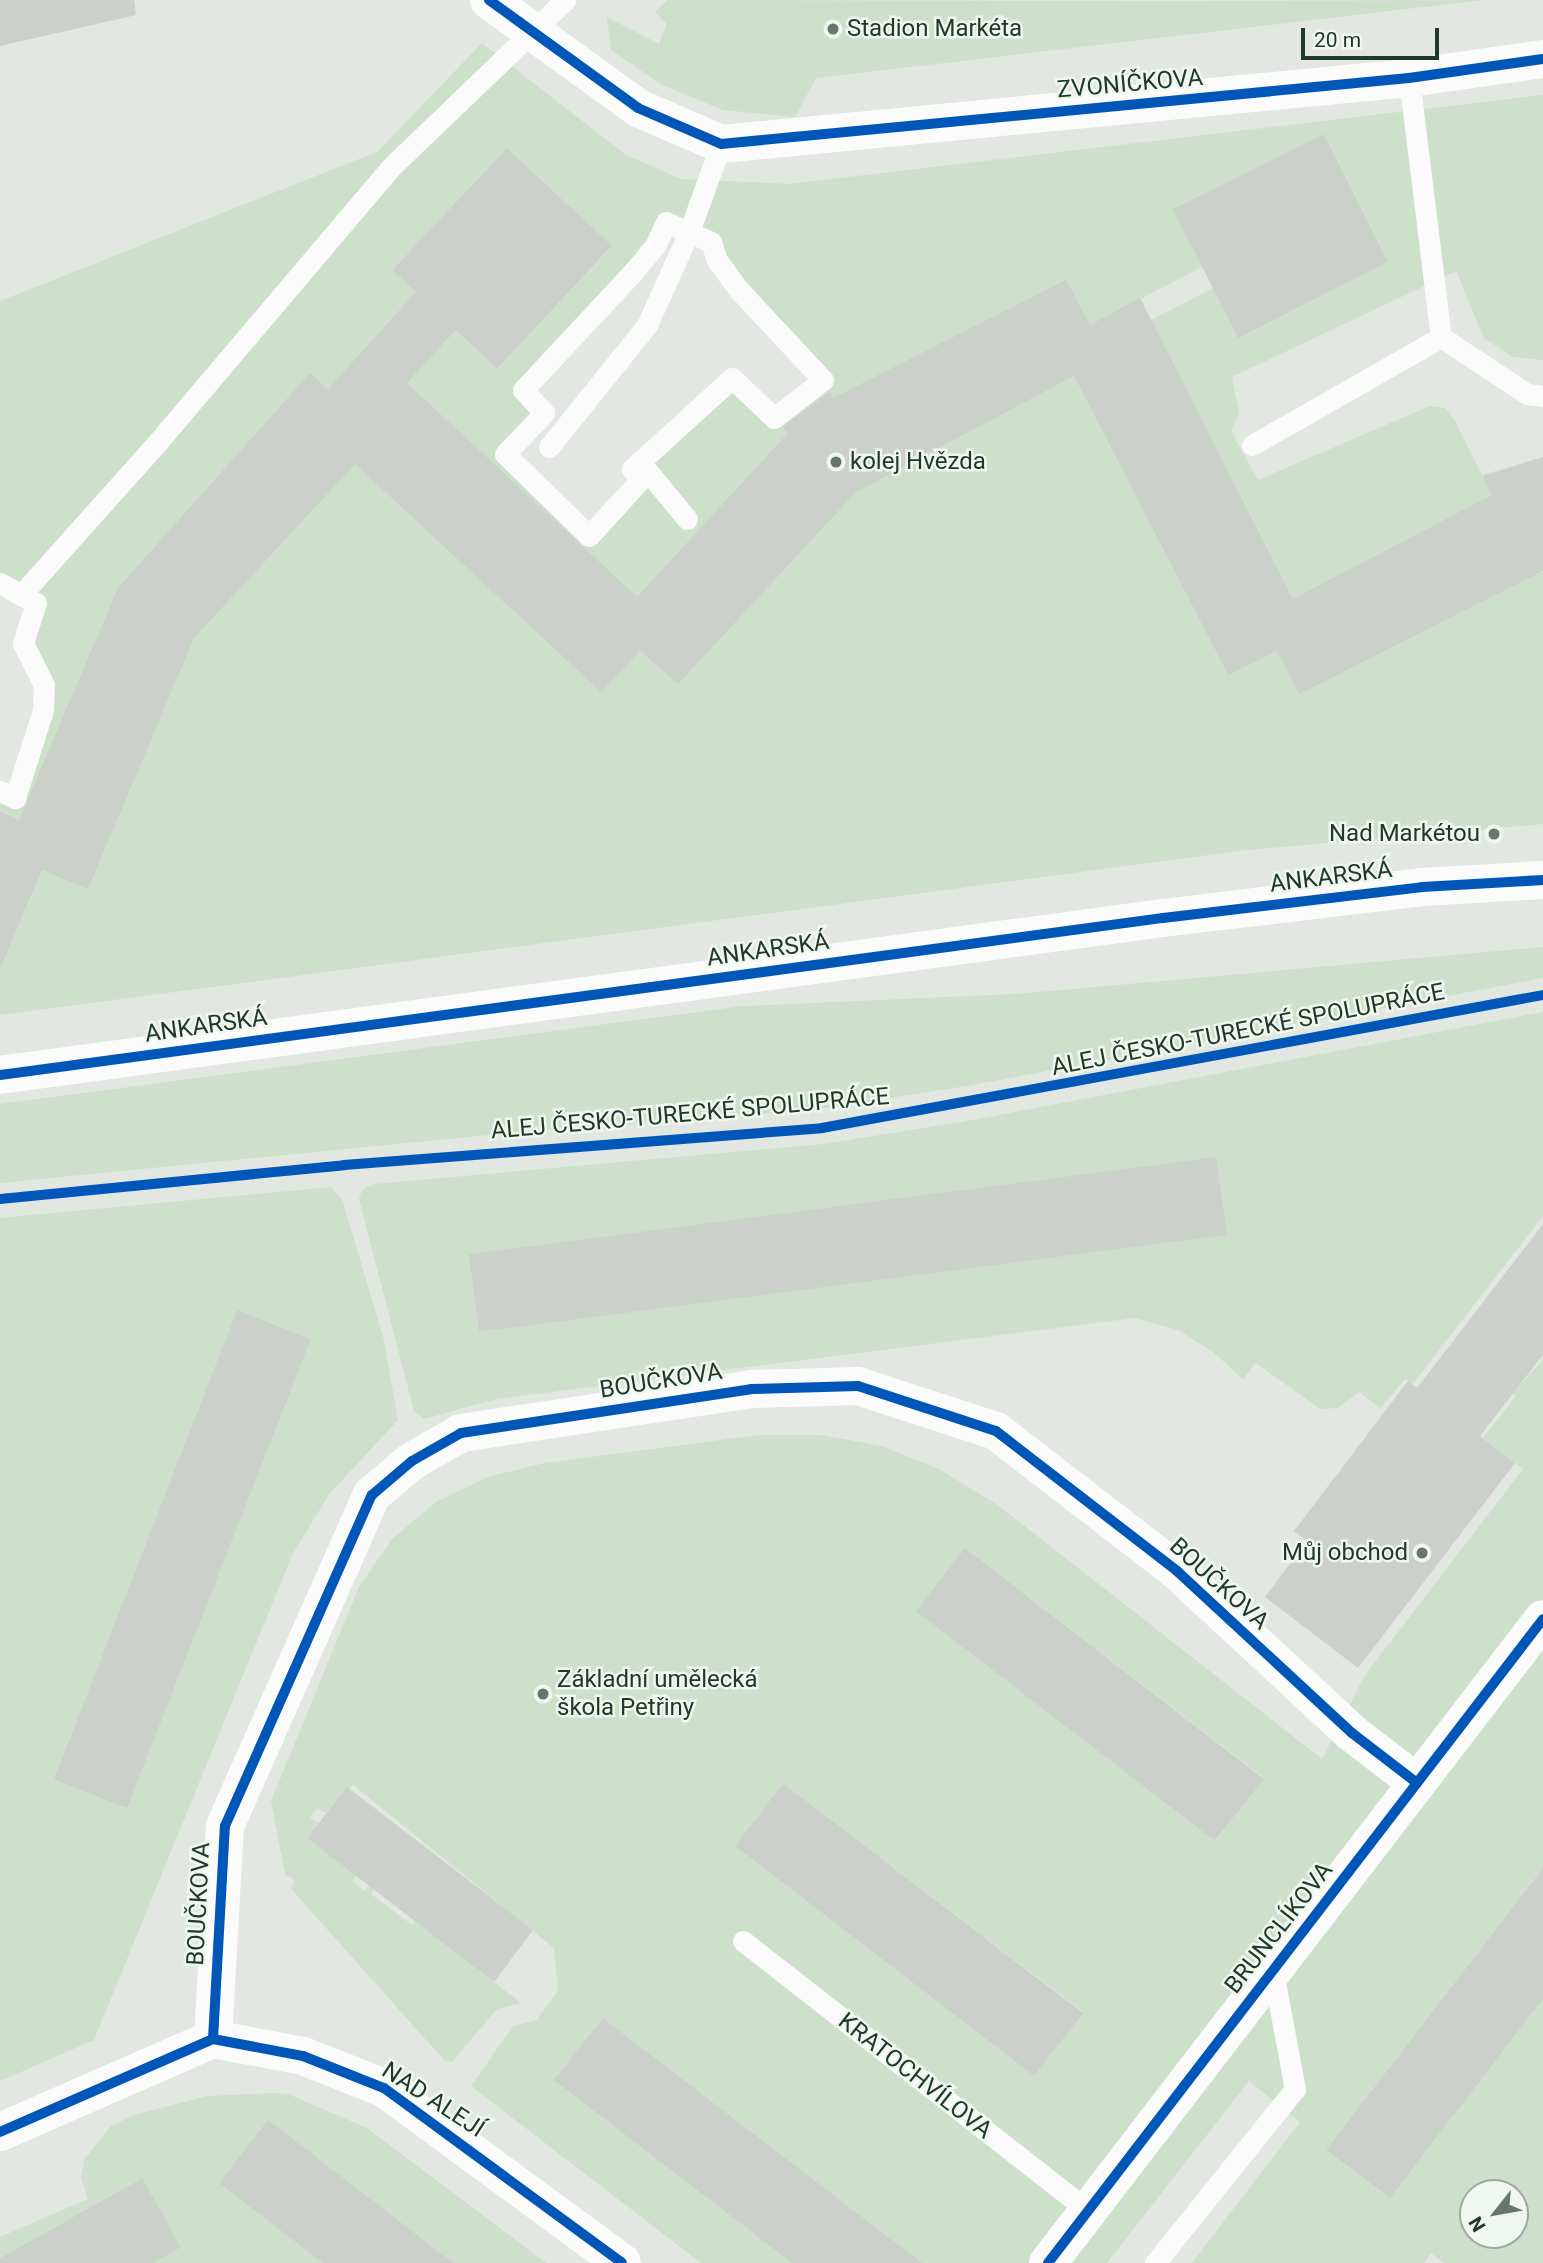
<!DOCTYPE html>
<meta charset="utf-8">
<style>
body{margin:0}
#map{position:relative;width:1543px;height:2263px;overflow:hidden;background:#e2e7e2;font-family:Roboto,sans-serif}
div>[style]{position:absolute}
.green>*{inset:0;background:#cce0ca}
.building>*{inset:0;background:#cbd0cb}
.lane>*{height:21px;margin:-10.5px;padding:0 10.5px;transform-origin:10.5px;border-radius:10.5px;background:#fbfbfb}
.street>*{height:38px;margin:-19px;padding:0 19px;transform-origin:19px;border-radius:19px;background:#fbfbfb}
.secondary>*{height:38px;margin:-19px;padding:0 19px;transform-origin:19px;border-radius:19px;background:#fbfbfb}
.cycleway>*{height:10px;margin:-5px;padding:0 5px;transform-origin:5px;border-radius:5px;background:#0057b8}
.dots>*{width:19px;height:19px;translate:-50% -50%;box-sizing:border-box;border:4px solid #eff7f0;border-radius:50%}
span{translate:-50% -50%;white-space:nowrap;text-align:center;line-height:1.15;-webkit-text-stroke:5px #eff7f0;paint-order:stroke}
.poi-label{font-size:24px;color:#203a2a}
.left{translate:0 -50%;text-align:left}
.right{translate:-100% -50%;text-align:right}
.street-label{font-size:24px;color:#203a2a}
.north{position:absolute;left:1459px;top:2179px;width:70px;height:70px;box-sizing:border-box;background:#eff7f0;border:2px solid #9caba1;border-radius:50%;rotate:239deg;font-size:19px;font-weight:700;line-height:28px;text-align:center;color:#203a2a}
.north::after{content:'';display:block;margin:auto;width:24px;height:32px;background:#64776a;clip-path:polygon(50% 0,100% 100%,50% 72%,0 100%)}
.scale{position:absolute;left:1301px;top:28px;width:138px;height:32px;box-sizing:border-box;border:4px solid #203a2a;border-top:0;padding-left:9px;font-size:21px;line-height:24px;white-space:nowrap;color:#203a2a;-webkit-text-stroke:5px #eff7f0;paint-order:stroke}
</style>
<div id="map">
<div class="green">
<i style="clip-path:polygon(668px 0,1177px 1px,1483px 0,816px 78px,795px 117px,723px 110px,662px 85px,611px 50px,607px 17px,659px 44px,667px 24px,655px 12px)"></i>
<i style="clip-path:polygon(evenodd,482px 43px,626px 155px,681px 179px,789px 184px,1543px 95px,1543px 360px,1513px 357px,1484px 338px,1456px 271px,1232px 377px,1239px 414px,1231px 431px,1258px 480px,1430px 406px,1445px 408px,1454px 419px,1482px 475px,1543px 457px,1483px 476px,1535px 575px,1543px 572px,1543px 824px,1247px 850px,0 1015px,0 913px,21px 921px,42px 870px,88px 889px,189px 647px,19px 820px,0 811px,0 791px,14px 798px,43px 710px,26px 655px,36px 603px,0 583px,0 301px,377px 152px,482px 43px,1324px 134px,1388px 262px,1238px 337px,1213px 288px,1151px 320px,1293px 599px,1276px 651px,1228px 675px,1074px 376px,1090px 325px,1202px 267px,1174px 209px,1324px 134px,482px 43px,507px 148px,612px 247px,497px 369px,456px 330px,407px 383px,640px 651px,601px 692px,356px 464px,416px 292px,392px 270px,507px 148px,482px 43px,666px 222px,717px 260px,823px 380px,774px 417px,732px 378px,632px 469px,641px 479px,589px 535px,505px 454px,544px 413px,523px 390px,666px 222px)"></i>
<i style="clip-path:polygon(1543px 947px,1543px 978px,967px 1086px,818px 1109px,499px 1134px,0 1183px,0 1104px,743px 1006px,1016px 994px)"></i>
<i style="clip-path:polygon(evenodd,1543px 1012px,1543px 1216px,1413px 1384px,1405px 1379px,1381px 1408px,1359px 1392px,1338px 1408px,1320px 1409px,1256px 1363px,1243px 1379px,1213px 1352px,1178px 1330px,1135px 1318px,497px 1399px,424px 1419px,414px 1411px,359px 1199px,362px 1190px,374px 1184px,824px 1144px,973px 1120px,1543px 1012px,1216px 1157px,1226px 1235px,479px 1332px,470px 1254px,1216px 1157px)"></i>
<i style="clip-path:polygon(evenodd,331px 1187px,342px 1199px,384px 1340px,398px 1420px,330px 1493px,293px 1553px,94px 2040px,0 2081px,0 1218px,331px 1187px,237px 1310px,311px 1339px,127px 1807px,54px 1779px,237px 1310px)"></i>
<i style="clip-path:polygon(evenodd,1543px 1360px,1543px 1868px,1326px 2150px,1390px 2198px,1543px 1999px,1543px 2263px,1444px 2263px,1431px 2253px,1424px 2263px,1192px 2263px,1300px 2122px,1249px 2081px,1107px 2263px,890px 2263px,901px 2247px,603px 2018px,555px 2080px,792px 2263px,701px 2263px,471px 2086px,513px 2026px,537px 2020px,558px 1990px,554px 1948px,353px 1785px,326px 1813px,317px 1808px,310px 1817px,318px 1823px,308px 1838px,356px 1875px,352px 1881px,365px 1891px,369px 1886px,374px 1889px,371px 1894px,412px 1925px,416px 1921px,521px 2003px,497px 2009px,453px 2061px,445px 2061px,291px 1889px,294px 1880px,285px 1874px,271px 1801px,359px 1587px,392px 1539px,436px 1502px,488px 1477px,545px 1463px,759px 1435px,821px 1435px,882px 1446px,939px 1469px,999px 1506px,1322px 1759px,1365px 1675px,1523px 1469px,1483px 1438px,1516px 1396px,1513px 1393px,1543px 1360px,965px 1548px,1264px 1778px,1216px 1841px,917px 1611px,965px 1548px,1543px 1360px,783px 1783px,1083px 2012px,1034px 2076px,735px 1846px,783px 1783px,1543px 1360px,1473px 2193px,1515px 2193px,1515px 2235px,1473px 2235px,1473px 2193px)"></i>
<i style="clip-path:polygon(276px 2093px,288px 2094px,367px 2128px,546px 2263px,154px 2263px,181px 2247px,141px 2178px,0 2258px,0 2237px,88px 2199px,81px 2177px,84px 2160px,111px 2126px,134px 2115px,207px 2096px)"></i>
</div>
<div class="building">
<i style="clip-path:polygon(0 0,134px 0,136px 15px,0 46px)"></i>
<i style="clip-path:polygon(1324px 134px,1388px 262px,1238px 338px,1173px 209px)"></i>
<i style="clip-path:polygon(507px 148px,612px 246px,497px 369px,456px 330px,407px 383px,637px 597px,788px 433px,783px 427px,830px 392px,833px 398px,1066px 280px,1090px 325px,1140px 298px,1293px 599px,1492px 495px,1483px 476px,1543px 457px,1543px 571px,1299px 694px,1277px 651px,1228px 675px,1074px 376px,856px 492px,678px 684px,640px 651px,601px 692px,355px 464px,194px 638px,88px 889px,42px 870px,0 969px,0 811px,19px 820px,118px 588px,310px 373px,328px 389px,416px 292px,392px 270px)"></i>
<i style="clip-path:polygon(1216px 1157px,1227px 1235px,479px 1332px,469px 1254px)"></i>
<i style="clip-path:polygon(1543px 1224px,1543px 1355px,1480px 1436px,1515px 1463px,1358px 1668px,1265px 1597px,1307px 1541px,1294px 1531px,1408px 1381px,1417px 1388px)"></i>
<i style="clip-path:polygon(237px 1310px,311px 1339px,127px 1808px,54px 1779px)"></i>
<i style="clip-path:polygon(965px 1548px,1264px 1779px,1215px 1841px,916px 1611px)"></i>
<i style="clip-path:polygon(783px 1783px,1083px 2013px,1034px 2076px,735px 1846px)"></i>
<i style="clip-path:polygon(347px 1787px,533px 1930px,494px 1982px,307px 1838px)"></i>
<i style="clip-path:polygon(1543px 1868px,1543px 1999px,1390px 2198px,1326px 2150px)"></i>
<i style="clip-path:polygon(603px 2018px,922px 2263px,792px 2263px,554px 2080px)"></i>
<i style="clip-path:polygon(268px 2120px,368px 2197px,453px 2263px,323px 2263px,219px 2183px)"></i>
<i style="clip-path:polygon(142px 2178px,181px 2247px,154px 2263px,0 2263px,0 2258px)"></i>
</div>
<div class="lane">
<i style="left:1409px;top:78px;width:261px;rotate:83deg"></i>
<i style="left:1441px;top:337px;width:103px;rotate:33.5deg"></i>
<i style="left:1527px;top:394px;width:16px;rotate:7deg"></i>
<i style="left:666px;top:222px;width:49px;rotate:24deg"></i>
<i style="left:711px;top:242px;width:19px;rotate:72deg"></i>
<i style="left:717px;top:260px;width:37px;rotate:54deg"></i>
<i style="left:739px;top:290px;width:123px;rotate:47deg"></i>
<i style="left:823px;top:380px;width:62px;rotate:142.2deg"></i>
<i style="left:774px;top:418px;width:58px;rotate:-136.4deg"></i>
<i style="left:732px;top:378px;width:135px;rotate:137.7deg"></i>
<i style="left:632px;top:469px;width:13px;rotate:48deg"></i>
<i style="left:641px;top:479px;width:77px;rotate:132.4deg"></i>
<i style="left:589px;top:536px;width:117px;rotate:-135.7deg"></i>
<i style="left:505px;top:454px;width:57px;rotate:-46.4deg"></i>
<i style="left:544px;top:413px;width:31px;rotate:-132deg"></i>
<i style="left:523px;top:390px;width:161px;rotate:-47deg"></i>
<i style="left:633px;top:272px;width:34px;rotate:-50deg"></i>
<i style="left:655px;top:246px;width:26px;rotate:-65deg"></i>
<i style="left:1252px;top:445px;width:218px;rotate:-29.7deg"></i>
<i style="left:549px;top:447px;width:156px;rotate:-51.2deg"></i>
<i style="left:647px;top:325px;width:102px;rotate:-65.7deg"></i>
<i style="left:689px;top:232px;width:94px;rotate:-70deg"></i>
<i style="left:640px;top:462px;width:74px;rotate:50.5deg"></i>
<i style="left:0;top:583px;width:24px;rotate:30deg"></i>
<i style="left:21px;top:595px;width:204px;rotate:-48.2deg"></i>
<i style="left:157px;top:443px;width:360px;rotate:-49.7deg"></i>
<i style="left:390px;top:168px;width:243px;rotate:-43.8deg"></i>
<i style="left:0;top:791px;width:17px;rotate:25deg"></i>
<i style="left:15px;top:798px;width:92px;rotate:-72.3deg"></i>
<i style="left:43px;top:710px;width:25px;rotate:-88deg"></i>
<i style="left:44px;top:685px;width:47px;rotate:-116.6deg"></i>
<i style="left:23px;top:643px;width:42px;rotate:-72deg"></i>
<i style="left:36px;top:603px;width:29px;rotate:-151deg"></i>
<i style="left:743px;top:1941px;width:438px;rotate:38deg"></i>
<i style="left:1155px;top:2263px;width:223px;rotate:-51.2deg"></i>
<i style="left:1295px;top:2089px;width:120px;rotate:-100.6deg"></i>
</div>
<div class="street">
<i style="left:489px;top:0;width:184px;rotate:35.9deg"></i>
<i style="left:638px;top:108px;width:90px;rotate:23.4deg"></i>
<i style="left:721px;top:144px;width:691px;rotate:-5.48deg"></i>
<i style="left:1409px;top:78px;width:135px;rotate:-8.1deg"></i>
<i style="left:213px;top:2039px;width:213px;rotate:-86.8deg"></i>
<i style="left:225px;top:1826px;width:362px;rotate:-66.1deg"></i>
<i style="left:372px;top:1495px;width:52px;rotate:-40.4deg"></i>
<i style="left:412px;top:1461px;width:56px;rotate:-29.7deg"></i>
<i style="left:461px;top:1433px;width:293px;rotate:-8.6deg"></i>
<i style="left:751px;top:1389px;width:107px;rotate:-1.6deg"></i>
<i style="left:858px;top:1386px;width:145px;rotate:18.1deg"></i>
<i style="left:996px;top:1431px;width:229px;rotate:37.7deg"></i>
<i style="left:1177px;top:1571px;width:238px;rotate:42.8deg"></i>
<i style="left:1352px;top:1733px;width:82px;rotate:37.6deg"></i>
<i style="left:0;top:2132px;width:232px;rotate:-23.6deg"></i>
<i style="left:213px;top:2039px;width:92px;rotate:10.7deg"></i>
<i style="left:303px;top:2056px;width:87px;rotate:21.6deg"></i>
<i style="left:384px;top:2088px;width:295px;rotate:36.3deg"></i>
<i style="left:1048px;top:2263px;width:812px;rotate:-52.45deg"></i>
</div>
<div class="secondary">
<i style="left:0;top:1075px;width:1174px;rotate:-7.69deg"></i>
<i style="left:1163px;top:918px;width:261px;rotate:-6.8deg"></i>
<i style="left:1422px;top:887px;width:121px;rotate:-3.3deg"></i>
</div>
<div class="cycleway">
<i style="left:489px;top:0;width:184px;rotate:35.9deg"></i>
<i style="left:638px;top:108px;width:90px;rotate:23.4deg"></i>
<i style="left:721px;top:144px;width:691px;rotate:-5.48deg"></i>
<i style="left:1409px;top:78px;width:135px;rotate:-8.1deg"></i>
<i style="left:0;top:1075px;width:1174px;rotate:-7.69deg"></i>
<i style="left:1163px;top:918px;width:261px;rotate:-6.8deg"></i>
<i style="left:1422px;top:887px;width:121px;rotate:-3.3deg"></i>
<i style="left:0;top:1199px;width:346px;rotate:-5.6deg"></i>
<i style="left:344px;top:1165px;width:479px;rotate:-4.4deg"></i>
<i style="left:822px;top:1128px;width:733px;rotate:-10.45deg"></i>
<i style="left:213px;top:2039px;width:213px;rotate:-86.8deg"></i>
<i style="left:225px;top:1826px;width:362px;rotate:-66.1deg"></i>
<i style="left:372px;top:1495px;width:52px;rotate:-40.4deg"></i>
<i style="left:412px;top:1461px;width:56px;rotate:-29.7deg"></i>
<i style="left:461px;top:1433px;width:293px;rotate:-8.6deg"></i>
<i style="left:751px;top:1389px;width:107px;rotate:-1.6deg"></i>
<i style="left:858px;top:1386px;width:145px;rotate:18.1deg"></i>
<i style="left:996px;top:1431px;width:229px;rotate:37.7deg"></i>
<i style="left:1177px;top:1571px;width:238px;rotate:42.8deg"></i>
<i style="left:1352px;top:1733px;width:82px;rotate:37.6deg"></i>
<i style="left:0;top:2132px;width:232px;rotate:-23.6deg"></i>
<i style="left:213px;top:2039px;width:92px;rotate:10.7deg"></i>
<i style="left:303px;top:2056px;width:87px;rotate:21.6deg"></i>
<i style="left:384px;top:2088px;width:295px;rotate:36.3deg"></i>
<i style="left:1048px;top:2263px;width:812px;rotate:-52.45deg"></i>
</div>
<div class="dots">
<i style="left:833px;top:29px;background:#64776a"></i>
<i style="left:836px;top:462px;background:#64776a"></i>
<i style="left:1494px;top:834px;background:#64776a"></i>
<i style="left:1422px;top:1553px;background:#64776a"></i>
<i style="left:543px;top:1694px;background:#64776a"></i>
</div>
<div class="poi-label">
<span class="left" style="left:847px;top:29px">Stadion Markéta</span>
<span class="left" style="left:850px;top:462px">kolej Hvězda</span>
<span class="right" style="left:1480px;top:834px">Nad Markétou</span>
<span class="right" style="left:1408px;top:1553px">Můj obchod</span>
<span class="left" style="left:557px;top:1694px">Základní umělecká<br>škola Petřiny</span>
</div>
<div class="street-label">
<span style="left:1130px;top:84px;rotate:-5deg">ZVONÍČKOVA</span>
<span style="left:1331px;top:877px;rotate:-7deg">ANKARSKÁ</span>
<span style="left:768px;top:950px;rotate:-8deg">ANKARSKÁ</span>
<span style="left:206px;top:1026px;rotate:-8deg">ANKARSKÁ</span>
<span style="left:1248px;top:1030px;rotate:-11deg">ALEJ ČESKO-TURECKÉ SPOLUPRÁCE</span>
<span style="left:690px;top:1114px;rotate:-5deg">ALEJ ČESKO-TURECKÉ SPOLUPRÁCE</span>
<span style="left:661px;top:1381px;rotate:-9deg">BOUČKOVA</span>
<span style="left:1219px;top:1584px;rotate:42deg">BOUČKOVA</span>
<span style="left:199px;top:1904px;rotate:-87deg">BOUČKOVA</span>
<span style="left:1279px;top:1928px;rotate:-52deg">BRUNCLÍKOVA</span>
<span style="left:915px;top:2076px;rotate:38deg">KRATOCHVÍLOVA</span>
<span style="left:433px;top:2100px;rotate:33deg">NAD ALEJÍ</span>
</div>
<div class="north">N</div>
<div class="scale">20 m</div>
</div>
